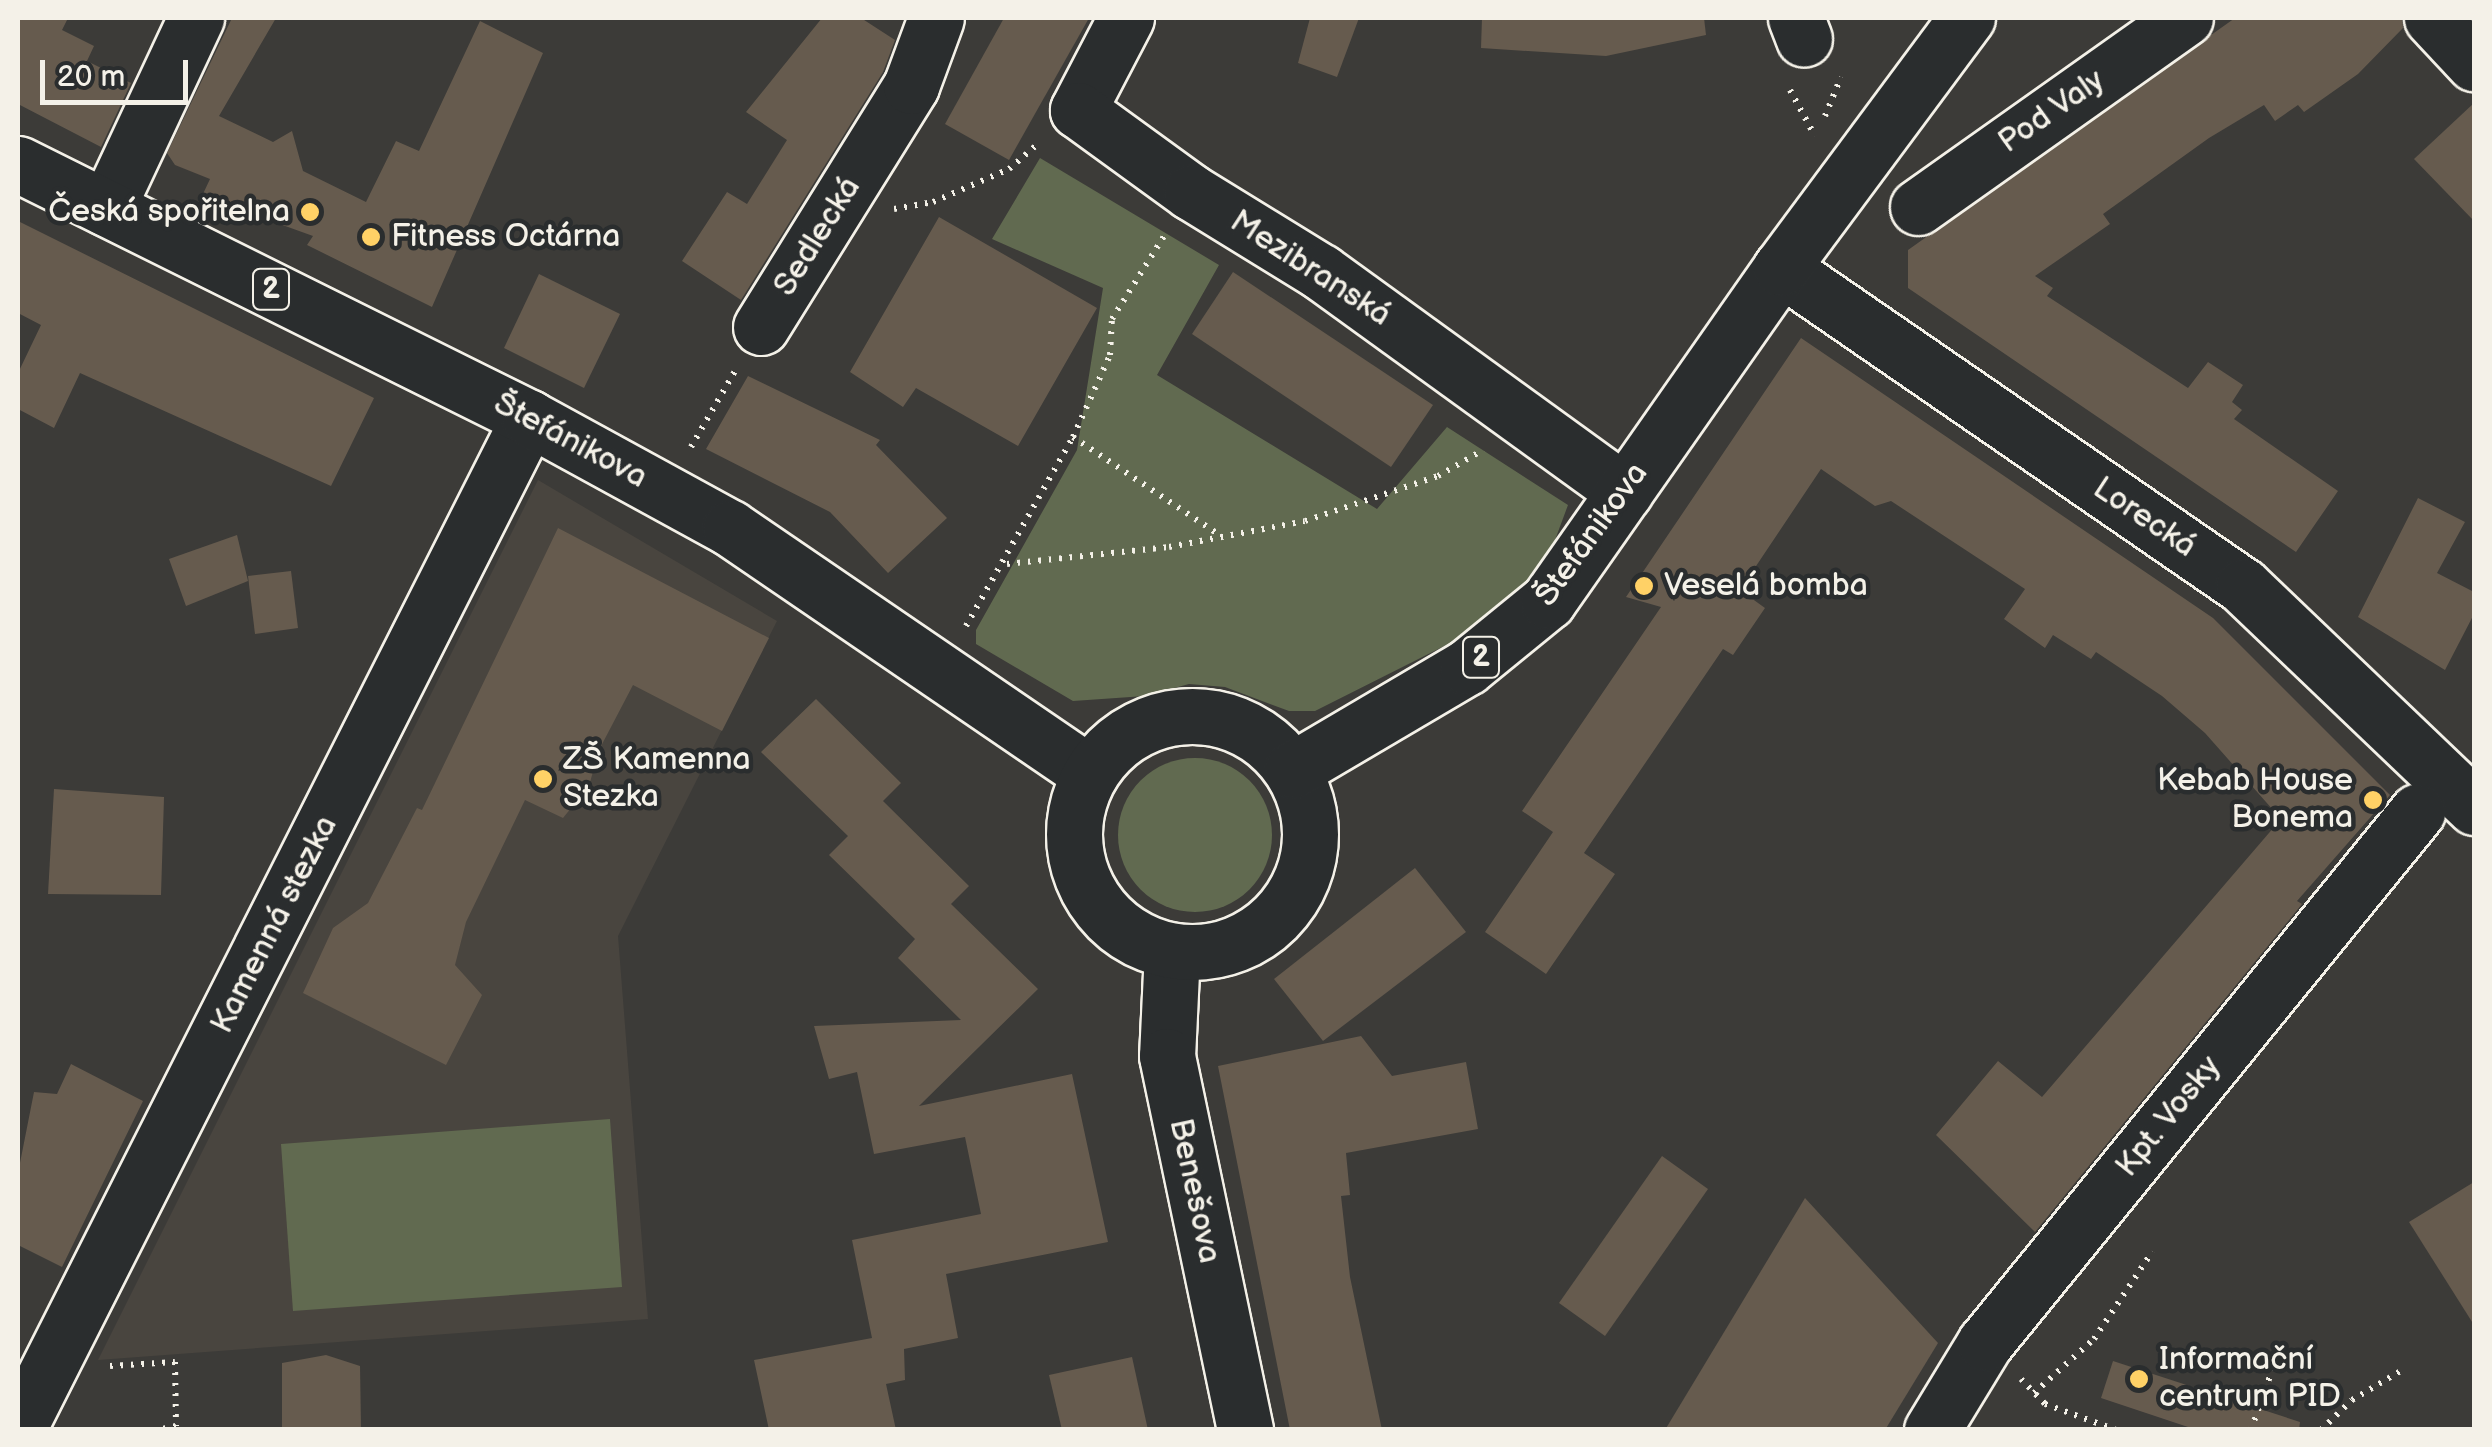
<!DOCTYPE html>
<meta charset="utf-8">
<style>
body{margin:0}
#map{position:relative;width:2492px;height:1447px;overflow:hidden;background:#3c3b38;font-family:"Balsamiq Sans",sans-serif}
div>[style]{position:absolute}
.built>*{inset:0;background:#49453f}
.green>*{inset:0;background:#616a50}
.round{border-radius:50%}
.building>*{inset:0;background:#665b4e}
.path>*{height:6px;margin-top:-3px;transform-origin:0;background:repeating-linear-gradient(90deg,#f4f1e8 0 2.5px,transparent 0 10.5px)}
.roads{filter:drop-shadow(2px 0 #f4f1e8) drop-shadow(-2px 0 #f4f1e8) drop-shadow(0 2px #f4f1e8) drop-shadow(0 -2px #f4f1e8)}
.minor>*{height:55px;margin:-27.5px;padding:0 27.5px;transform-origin:27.5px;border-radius:27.5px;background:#2a2d2e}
.major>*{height:55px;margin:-27.5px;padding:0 27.5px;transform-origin:27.5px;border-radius:27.5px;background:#2a2d2e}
.major>.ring{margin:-27.5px;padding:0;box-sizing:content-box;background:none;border:55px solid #2a2d2e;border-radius:50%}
.dots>*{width:28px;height:28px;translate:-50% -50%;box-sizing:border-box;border:5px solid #2a2d2e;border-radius:50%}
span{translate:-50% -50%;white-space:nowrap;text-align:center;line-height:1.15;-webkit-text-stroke:9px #2a2d2e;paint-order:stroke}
.shield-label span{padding:2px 8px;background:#2a2d2e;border:2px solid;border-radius:8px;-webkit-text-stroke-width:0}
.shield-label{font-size:30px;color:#f4f1e8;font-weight:700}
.street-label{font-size:32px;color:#f4f1e8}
.poi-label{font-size:32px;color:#f4f1e8}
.right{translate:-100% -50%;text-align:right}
.left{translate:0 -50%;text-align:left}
.frame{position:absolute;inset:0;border:20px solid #f4f1e8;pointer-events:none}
.scale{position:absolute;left:40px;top:60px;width:148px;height:45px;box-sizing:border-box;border:5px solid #f4f1e8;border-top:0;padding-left:12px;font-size:30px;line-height:35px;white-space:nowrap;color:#f4f1e8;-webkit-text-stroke:8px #2a2d2e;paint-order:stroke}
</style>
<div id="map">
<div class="built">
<i style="clip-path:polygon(538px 480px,777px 621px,618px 936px,648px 1319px,98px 1360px)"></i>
</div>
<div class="green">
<i style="clip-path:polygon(1040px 158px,1219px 265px,1157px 375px,1377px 509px,1447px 427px,1568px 505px,1545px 567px,1490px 623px,1315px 711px,1289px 711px,1225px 687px,1189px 684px,1145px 696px,1073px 701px,976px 644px,976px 630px,1077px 450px,1103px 288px,992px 239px)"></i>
<i class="round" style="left:1118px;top:758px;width:154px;height:154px"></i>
<i style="clip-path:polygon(610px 1119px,622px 1287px,293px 1311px,281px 1144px)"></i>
</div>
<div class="building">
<i style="clip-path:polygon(18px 18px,68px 18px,62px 30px,94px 46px,87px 61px,131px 83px,101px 147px,18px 104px)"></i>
<i style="clip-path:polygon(232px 18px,276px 18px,219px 116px,273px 142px,292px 131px,303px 171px,366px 202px,396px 141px,419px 151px,480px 21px,543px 53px,432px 307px,307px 245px,313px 236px,202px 196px,210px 179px,175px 165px,167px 153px)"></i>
<i style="clip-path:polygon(822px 18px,861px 18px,895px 40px,883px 72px,741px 300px,682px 261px,727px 192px,747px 204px,787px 140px,746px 112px)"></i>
<i style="clip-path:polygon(1004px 18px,1089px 18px,1009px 160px,945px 124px)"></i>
<i style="clip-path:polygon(1310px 18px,1359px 18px,1337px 77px,1298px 63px)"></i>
<i style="clip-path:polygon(1482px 18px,1704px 18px,1706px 35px,1606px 56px,1481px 48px)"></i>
<i style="clip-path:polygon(2235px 18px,2402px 18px,2403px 28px,2358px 74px,2304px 112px,2298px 105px,2275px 121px,2264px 105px,2209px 138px,2103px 214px,2110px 224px,2035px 276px,2053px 288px,2047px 296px,2188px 388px,2208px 362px,2243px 385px,2232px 402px,2242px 410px,2234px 419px,2338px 491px,2296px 552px,1908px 288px,1908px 250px)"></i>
<i style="clip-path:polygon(2474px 103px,2474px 221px,2414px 159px)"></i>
<i style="clip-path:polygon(939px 217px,1097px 308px,1018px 446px,916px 388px,903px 407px,850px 372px)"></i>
<i style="clip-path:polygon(18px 221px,374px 398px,331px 486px,80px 373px,54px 428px,18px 409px,18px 373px,41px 325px,18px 313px)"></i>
<i style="clip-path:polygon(1233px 272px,1433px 405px,1391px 467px,1192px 334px)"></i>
<i style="clip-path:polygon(539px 274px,620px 314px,584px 388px,504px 348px)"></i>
<i style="clip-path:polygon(1801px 338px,2213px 618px,2390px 795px,2297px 901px,2302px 904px,2035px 1232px,1936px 1135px,1998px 1061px,2042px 1097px,2281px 819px,2205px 733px,2162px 696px,2096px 652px,2091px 659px,2053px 635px,2045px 648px,2004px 619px,2025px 589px,1891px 501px,1875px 506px,1821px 469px,1740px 590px,1765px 608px,1733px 655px,1723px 649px,1584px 853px,1615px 874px,1546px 974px,1485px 932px,1553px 832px,1522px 811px,1661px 607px,1626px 597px)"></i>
<i style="clip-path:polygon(748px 376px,880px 440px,876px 445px,947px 518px,888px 573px,830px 512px,706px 449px)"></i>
<i style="clip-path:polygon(2418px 498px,2465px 522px,2437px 573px,2474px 592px,2474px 614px,2445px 670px,2358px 617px)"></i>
<i style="clip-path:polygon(558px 528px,769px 638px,722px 731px,633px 685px,599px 750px,589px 786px,563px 818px,525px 800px,466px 922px,455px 965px,482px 995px,446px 1065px,303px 993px,333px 928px,368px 903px,417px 808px,422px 810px)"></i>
<i style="clip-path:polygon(237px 535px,248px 581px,186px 606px,169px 559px)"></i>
<i style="clip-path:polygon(291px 571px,298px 628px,255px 634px,248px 576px)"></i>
<i style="clip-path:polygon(816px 699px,901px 783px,883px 801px,969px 886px,951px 904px,1038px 989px,919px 1106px,1072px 1074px,1108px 1242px,946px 1274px,958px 1338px,904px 1349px,905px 1380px,886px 1384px,896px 1430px,769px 1430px,754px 1360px,872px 1338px,852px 1240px,981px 1214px,965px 1137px,874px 1154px,857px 1072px,829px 1079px,814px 1026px,961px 1020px,898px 958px,915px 939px,829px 855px,848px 836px,761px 752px)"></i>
<i style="clip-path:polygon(54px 789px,164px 797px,161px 895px,48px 894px)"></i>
<i style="clip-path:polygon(1415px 868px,1466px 932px,1323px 1041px,1274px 979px)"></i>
<i style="clip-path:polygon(1361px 1036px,1392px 1076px,1466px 1062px,1478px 1129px,1346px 1153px,1350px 1195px,1341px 1196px,1350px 1277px,1382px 1430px,1290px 1430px,1218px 1066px)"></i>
<i style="clip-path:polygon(71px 1064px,143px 1101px,62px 1267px,18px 1245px,18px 1173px,34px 1092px,57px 1094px)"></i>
<i style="clip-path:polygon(1662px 1156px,1708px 1189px,1605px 1336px,1559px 1303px)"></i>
<i style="clip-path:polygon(2474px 1182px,2474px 1325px,2409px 1222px)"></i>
<i style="clip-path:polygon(1805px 1198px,1938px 1343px,1885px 1430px,1665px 1430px)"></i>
<i style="clip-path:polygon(326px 1355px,360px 1366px,361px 1430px,282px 1430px,282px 1363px)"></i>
<i style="clip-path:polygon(1132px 1357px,1148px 1430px,1062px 1430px,1049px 1375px)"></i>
<i style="clip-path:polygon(2113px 1361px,2300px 1422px,2299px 1430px,2197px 1430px,2101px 1398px)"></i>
</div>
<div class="path">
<i style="left:1790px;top:90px;width:52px;rotate:61.5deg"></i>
<i style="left:1825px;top:116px;width:42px;rotate:-67.7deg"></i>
<i style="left:894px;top:209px;width:40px;rotate:-10deg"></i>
<i style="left:933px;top:202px;width:83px;rotate:-23.5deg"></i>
<i style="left:1009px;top:169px;width:40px;rotate:-41deg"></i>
<i style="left:1073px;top:437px;width:178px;rotate:33.8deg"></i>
<i style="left:691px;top:447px;width:88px;rotate:-59.9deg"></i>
<i style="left:1007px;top:564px;width:163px;rotate:-6deg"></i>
<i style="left:1169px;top:547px;width:138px;rotate:-10.8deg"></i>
<i style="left:1305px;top:521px;width:140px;rotate:-18.7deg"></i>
<i style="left:1438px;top:476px;width:52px;rotate:-30deg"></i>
<i style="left:966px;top:626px;width:217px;rotate:-60.5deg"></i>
<i style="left:1073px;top:437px;width:90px;rotate:-65.7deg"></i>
<i style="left:1110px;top:355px;width:36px;rotate:-87deg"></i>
<i style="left:1112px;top:319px;width:98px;rotate:-57.9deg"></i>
<i style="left:110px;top:1366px;width:65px;rotate:-3.5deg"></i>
<i style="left:175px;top:1362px;width:64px;rotate:89.1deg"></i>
<i style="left:176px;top:1426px;width:19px;rotate:168deg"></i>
<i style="left:2021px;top:1379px;width:35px;rotate:46deg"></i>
<i style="left:2045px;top:1404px;width:76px;rotate:20.1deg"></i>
<i style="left:2034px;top:1393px;width:81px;rotate:-42deg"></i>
<i style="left:2094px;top:1339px;width:105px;rotate:-56.3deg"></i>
<i style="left:2251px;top:1430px;width:78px;rotate:-70.6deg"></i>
<i style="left:2321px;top:1430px;width:43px;rotate:-44.1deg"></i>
<i style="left:2352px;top:1400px;width:61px;rotate:-30.8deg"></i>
</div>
<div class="roads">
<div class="minor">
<i style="left:1126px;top:18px;width:104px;rotate:117.6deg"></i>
<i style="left:1078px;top:110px;width:140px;rotate:36deg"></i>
<i style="left:1191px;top:192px;width:153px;rotate:31.6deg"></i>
<i style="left:1321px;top:272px;width:375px;rotate:35.9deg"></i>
<i style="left:1796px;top:18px;width:22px;rotate:69deg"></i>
<i style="left:2432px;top:18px;width:62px;rotate:47deg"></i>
<i style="left:1918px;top:207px;width:327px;rotate:-35.3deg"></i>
<i style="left:107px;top:208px;width:210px;rotate:-64.9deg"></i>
<i style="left:1781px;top:268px;width:561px;rotate:34.54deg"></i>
<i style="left:2243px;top:586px;width:320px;rotate:43.7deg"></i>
<i style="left:761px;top:327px;width:284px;rotate:-58.1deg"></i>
<i style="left:911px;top:86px;width:72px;rotate:-69.8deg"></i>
<i style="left:1172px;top:951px;width:105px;rotate:92.7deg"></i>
<i style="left:1167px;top:1056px;width:382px;rotate:78.2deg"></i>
<i style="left:18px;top:1429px;width:1133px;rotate:-63.19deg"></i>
<i style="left:1932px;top:1430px;width:102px;rotate:-58.7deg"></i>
<i style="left:1985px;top:1343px;width:685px;rotate:-50.87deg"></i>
</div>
<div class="major">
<i style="left:18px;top:164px;width:571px;rotate:26.43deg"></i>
<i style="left:529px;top:418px;width:229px;rotate:28.7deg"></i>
<i style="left:730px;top:528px;width:436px;rotate:34.3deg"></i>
<i class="ring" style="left:1074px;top:716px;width:181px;height:181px"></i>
<i style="left:1292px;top:770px;width:203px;rotate:-30.5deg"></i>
<i style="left:1467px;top:667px;width:104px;rotate:-39.2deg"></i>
<i style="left:1548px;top:601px;width:406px;rotate:-55deg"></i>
<i style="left:1781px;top:268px;width:312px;rotate:-53.4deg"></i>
</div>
</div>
<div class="dots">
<i style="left:310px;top:212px;background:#ffd166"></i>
<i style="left:371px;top:237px;background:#ffd166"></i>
<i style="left:1644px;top:586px;background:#ffd166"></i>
<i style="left:543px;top:779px;background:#ffd166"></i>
<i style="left:2373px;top:800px;background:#ffd166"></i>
<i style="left:2139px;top:1379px;background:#ffd166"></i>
</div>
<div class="shield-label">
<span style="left:271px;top:289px">2</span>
<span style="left:1481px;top:657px">2</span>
</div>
<div class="street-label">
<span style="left:2052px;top:112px;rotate:-35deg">Pod Valy</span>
<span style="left:818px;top:237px;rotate:-58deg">Sedlecká</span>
<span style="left:1310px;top:269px;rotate:33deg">Mezibranská</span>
<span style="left:570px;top:441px;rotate:28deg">Štefánikova</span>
<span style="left:2144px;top:518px;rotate:34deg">Lorecká</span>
<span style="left:1592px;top:535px;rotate:-54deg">Štefánikova</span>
<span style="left:275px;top:925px;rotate:-63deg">Kamenná stezka</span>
<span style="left:2169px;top:1117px;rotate:-51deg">Kpt. Vosky</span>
<span style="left:1194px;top:1191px;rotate:78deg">Benešova</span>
</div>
<div class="poi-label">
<span class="right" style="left:290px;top:212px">Česká spořitelna</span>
<span class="left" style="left:391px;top:237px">Fitness Octárna</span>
<span class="left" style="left:1664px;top:586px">Veselá bomba</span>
<span class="left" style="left:563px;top:779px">ZŠ Kamenna<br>Stezka</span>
<span class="right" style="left:2353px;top:800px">Kebab House<br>Bonema</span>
<span class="left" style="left:2159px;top:1379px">Informační<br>centrum PID</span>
</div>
<div class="frame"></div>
<div class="scale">20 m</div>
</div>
